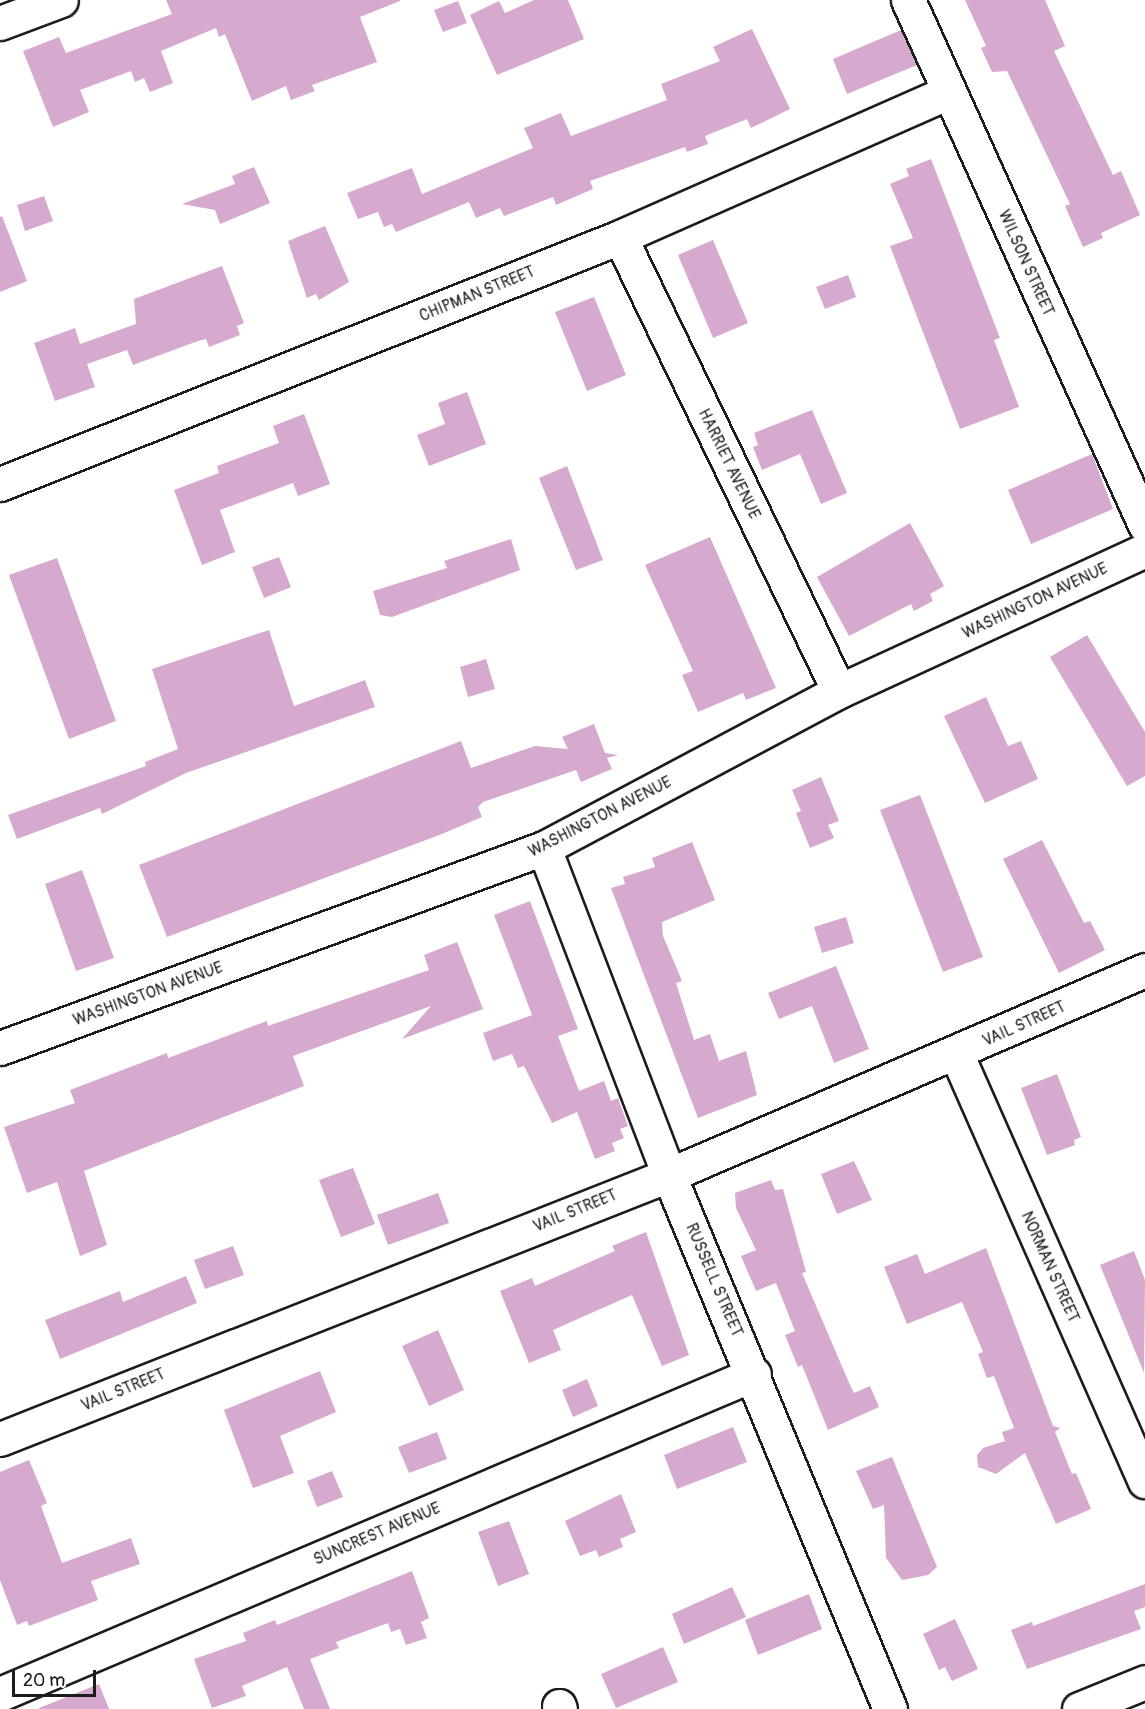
<!DOCTYPE html>
<style>
body{margin:0}
#map{position:relative;width:1145px;height:1709px;overflow:hidden;background:#fff;font-family:Pangolin,sans-serif}
div>[style]{position:absolute}
.building>*{inset:0;background:#d6aace}
.roads{filter:drop-shadow(2px 0 #1c1c1c) drop-shadow(-2px 0 #1c1c1c) drop-shadow(0 2px #1c1c1c) drop-shadow(0 -2px #1c1c1c)}
.minor>*{height:33px;margin:-16.5px;padding:0 16.5px;transform-origin:16.5px;border-radius:16.5px;background:#fff}
span{translate:-50% -50%;white-space:nowrap;text-align:center;line-height:1.15;-webkit-text-stroke:6px #fff;paint-order:stroke}
.street-label{font-size:16px;color:#1c1c1c}
.scale{position:absolute;left:12px;top:1670px;width:84px;height:27px;box-sizing:border-box;border:3px solid #1c1c1c;border-top:0;padding-left:8px;font-size:18px;line-height:21px;white-space:nowrap;color:#1c1c1c;-webkit-text-stroke:4px #fff;paint-order:stroke}
</style>
<div id="map">
<div class="building">
<i style="clip-path:polygon(166px 0,400px 0,400px 1px,360px 17px,377px 62px,312px 85px,315px 91px,291px 100px,286px 86px,252px 101px,225px 34px,219px 37px,216px 28px,161px 51px,173px 83px,150px 92px,144px 78px,135px 82px,131px 71px,80px 90px,89px 112px,53px 127px,23px 51px,59px 37px,66px 53px,172px 14px)"></i>
<i style="clip-path:polygon(534px 0,568px 0,584px 39px,497px 75px,470px 15px,499px 1px,505px 13px)"></i>
<i style="clip-path:polygon(965px 0,1045px 0,1065px 46px,1054px 51px,1113px 175px,1121px 171px,1140px 215px,1101px 233px,1103px 238px,1083px 247px,1065px 206px,1070px 204px,1007px 71px,992px 72px,981px 48px,986px 46px)"></i>
<i style="clip-path:polygon(458px 1px,467px 23px,443px 32px,434px 10px)"></i>
<i style="clip-path:polygon(752px 29px,790px 109px,751px 128px,747px 119px,705px 136px,708px 144px,687px 152px,685px 147px,590px 181px,593px 189px,556px 205px,553px 197px,504px 216px,500px 208px,476px 218px,469px 202px,396px 232px,392px 224px,384px 227px,378px 212px,358px 219px,347px 193px,412px 168px,422px 194px,533px 148px,524px 128px,561px 113px,571px 136px,667px 100px,661px 84px,720px 61px,713px 47px)"></i>
<i style="clip-path:polygon(901px 30px,917px 65px,847px 94px,833px 59px)"></i>
<i style="clip-path:polygon(931px 159px,1000px 338px,994px 340px,1019px 407px,960px 429px,890px 246px,913px 238px,890px 184px,909px 176px,906px 169px)"></i>
<i style="clip-path:polygon(254px 167px,270px 203px,220px 224px,215px 210px,182px 204px,235px 184px,232px 176px)"></i>
<i style="clip-path:polygon(44px 196px,53px 221px,25px 231px,17px 205px)"></i>
<i style="clip-path:polygon(2px 216px,27px 281px,0 292px,0 217px)"></i>
<i style="clip-path:polygon(325px 226px,349px 282px,319px 300px,316px 294px,307px 298px,288px 241px)"></i>
<i style="clip-path:polygon(713px 240px,748px 323px,713px 338px,678px 255px)"></i>
<i style="clip-path:polygon(222px 266px,244px 323px,237px 326px,240px 335px,209px 347px,206px 339px,198px 341px,133px 365px,127px 350px,87px 364px,95px 387px,55px 401px,34px 343px,75px 328px,80px 344px,136px 324px,134px 299px)"></i>
<i style="clip-path:polygon(848px 275px,856px 297px,825px 309px,816px 287px)"></i>
<i style="clip-path:polygon(594px 297px,626px 375px,587px 391px,555px 312px)"></i>
<i style="clip-path:polygon(467px 392px,486px 444px,429px 466px,417px 435px,445px 424px,438px 403px)"></i>
<i style="clip-path:polygon(812px 410px,847px 493px,821px 504px,800px 454px,762px 470px,753px 447px,758px 445px,754px 433px)"></i>
<i style="clip-path:polygon(304px 414px,330px 484px,298px 496px,293px 483px,220px 510px,235px 552px,202px 565px,174px 490px,219px 473px,217px 466px,279px 443px,273px 426px)"></i>
<i style="clip-path:polygon(1092px 454px,1113px 509px,1031px 544px,1008px 490px)"></i>
<i style="clip-path:polygon(567px 466px,603px 560px,576px 570px,539px 478px)"></i>
<i style="clip-path:polygon(910px 523px,944px 586px,930px 594px,933px 601px,914px 611px,911px 604px,849px 636px,817px 577px)"></i>
<i style="clip-path:polygon(710px 537px,776px 688px,746px 700px,743px 693px,698px 712px,682px 675px,693px 671px,645px 565px)"></i>
<i style="clip-path:polygon(511px 539px,520px 570px,392px 617px,380px 615px,373px 591px,447px 568px,444px 561px)"></i>
<i style="clip-path:polygon(279px 557px,291px 587px,264px 598px,252px 567px)"></i>
<i style="clip-path:polygon(57px 558px,116px 721px,69px 739px,9px 575px)"></i>
<i style="clip-path:polygon(269px 630px,294px 706px,365px 680px,375px 707px,186px 773px,102px 814px,100px 808px,17px 839px,8px 815px,146px 766px,145px 762px,178px 749px,152px 669px)"></i>
<i style="clip-path:polygon(1087px 635px,1145px 732px,1145px 776px,1127px 786px,1050px 657px)"></i>
<i style="clip-path:polygon(486px 659px,495px 689px,468px 697px,460px 667px)"></i>
<i style="clip-path:polygon(986px 697px,1008px 746px,1021px 741px,1038px 779px,985px 803px,944px 716px)"></i>
<i style="clip-path:polygon(594px 724px,605px 753px,618px 755px,607px 758px,612px 769px,581px 782px,576px 770px,483px 802px,478px 807px,482px 817px,442px 834px,167px 937px,139px 865px,461px 741px,471px 768px,535px 746px,568px 749px,562px 737px)"></i>
<i style="clip-path:polygon(821px 777px,839px 821px,828px 825px,834px 838px,810px 848px,796px 813px,801px 811px,792px 790px)"></i>
<i style="clip-path:polygon(920px 795px,983px 957px,943px 972px,880px 810px)"></i>
<i style="clip-path:polygon(1042px 840px,1084px 923px,1090px 921px,1105px 950px,1059px 973px,1003px 859px)"></i>
<i style="clip-path:polygon(692px 842px,715px 900px,662px 922px,663px 936px,682px 981px,676px 983px,694px 1040px,710px 1034px,719px 1061px,746px 1051px,757px 1095px,698px 1118px,611px 888px,625px 884px,623px 877px,655px 867px,652px 858px)"></i>
<i style="clip-path:polygon(82px 870px,114px 958px,76px 971px,45px 884px)"></i>
<i style="clip-path:polygon(530px 901px,578px 1029px,558px 1036px,579px 1091px,604px 1081px,611px 1101px,618px 1098px,628px 1126px,620px 1129px,624px 1138px,612px 1143px,615px 1151px,595px 1159px,577px 1112px,552px 1123px,524px 1066px,518px 1068px,512px 1054px,493px 1061px,483px 1033px,532px 1015px,494px 915px)"></i>
<i style="clip-path:polygon(846px 917px,854px 943px,822px 953px,814px 927px)"></i>
<i style="clip-path:polygon(457px 942px,483px 1009px,402px 1039px,431px 1006px,293px 1056px,304px 1086px,84px 1171px,107px 1245px,80px 1256px,57px 1182px,27px 1193px,4px 1127px,75px 1103px,70px 1090px,167px 1053px,168px 1058px,267px 1021px,268px 1026px,429px 970px,424px 955px)"></i>
<i style="clip-path:polygon(836px 966px,869px 1049px,834px 1063px,812px 1006px,779px 1019px,768px 993px)"></i>
<i style="clip-path:polygon(1057px 1074px,1081px 1137px,1074px 1140px,1075px 1145px,1047px 1155px,1021px 1088px)"></i>
<i style="clip-path:polygon(854px 1161px,872px 1200px,837px 1214px,821px 1174px)"></i>
<i style="clip-path:polygon(353px 1168px,375px 1224px,341px 1237px,319px 1180px)"></i>
<i style="clip-path:polygon(771px 1180px,775px 1190px,783px 1189px,806px 1272px,802px 1273px,850px 1385px,854px 1393px,870px 1386px,879px 1407px,828px 1430px,802px 1365px,798px 1367px,785px 1335px,795px 1331px,776px 1283px,756px 1291px,741px 1256px,756px 1250px,736px 1208px,735px 1193px)"></i>
<i style="clip-path:polygon(438px 1193px,449px 1223px,388px 1245px,377px 1215px)"></i>
<i style="clip-path:polygon(646px 1232px,689px 1355px,662px 1366px,632px 1295px,553px 1330px,561px 1350px,529px 1363px,500px 1291px,532px 1278px,535px 1286px,615px 1251px,612px 1246px)"></i>
<i style="clip-path:polygon(233px 1246px,244px 1275px,205px 1289px,194px 1260px)"></i>
<i style="clip-path:polygon(986px 1248px,1053px 1426px,1060px 1428px,1055px 1432px,1072px 1474px,1076px 1473px,1091px 1509px,1056px 1524px,1025px 1453px,996px 1474px,978px 1467px,977px 1455px,983px 1448px,1005px 1441px,1002px 1432px,1014px 1428px,994px 1376px,987px 1378px,978px 1354px,983px 1352px,962px 1302px,907px 1324px,884px 1267px,917px 1254px,925px 1274px)"></i>
<i style="clip-path:polygon(1134px 1251px,1145px 1280px,1144px 1373px,1100px 1265px)"></i>
<i style="clip-path:polygon(186px 1276px,197px 1303px,60px 1359px,45px 1320px,120px 1291px,123px 1302px)"></i>
<i style="clip-path:polygon(438px 1330px,464px 1390px,429px 1406px,402px 1346px)"></i>
<i style="clip-path:polygon(320px 1371px,336px 1412px,280px 1436px,294px 1473px,253px 1488px,224px 1410px)"></i>
<i style="clip-path:polygon(587px 1379px,598px 1406px,573px 1417px,562px 1390px)"></i>
<i style="clip-path:polygon(733px 1427px,747px 1462px,677px 1489px,664px 1455px)"></i>
<i style="clip-path:polygon(437px 1432px,447px 1459px,409px 1473px,398px 1447px)"></i>
<i style="clip-path:polygon(892px 1457px,937px 1567px,928px 1575px,902px 1580px,886px 1558px,884px 1505px,873px 1509px,856px 1471px)"></i>
<i style="clip-path:polygon(29px 1460px,47px 1503px,41px 1506px,62px 1563px,131px 1538px,140px 1564px,91px 1581px,98px 1600px,29px 1626px,27px 1621px,17px 1625px,0 1580px,0 1472px)"></i>
<i style="clip-path:polygon(332px 1471px,343px 1497px,317px 1507px,307px 1481px)"></i>
<i style="clip-path:polygon(621px 1494px,636px 1532px,620px 1539px,623px 1547px,599px 1557px,596px 1550px,580px 1556px,565px 1521px)"></i>
<i style="clip-path:polygon(509px 1521px,529px 1574px,498px 1586px,478px 1532px)"></i>
<i style="clip-path:polygon(412px 1571px,429px 1618px,421px 1622px,427px 1638px,406px 1645px,400px 1629px,391px 1632px,388px 1623px,336px 1642px,339px 1648px,310px 1659px,330px 1709px,304px 1709px,287px 1667px,242px 1686px,246px 1696px,212px 1708px,194px 1659px,246px 1641px,243px 1633px,275px 1620px,277px 1625px)"></i>
<i style="clip-path:polygon(1145px 1584px,1145px 1607px,1134px 1611px,1141px 1629px,1027px 1669px,1011px 1630px,1032px 1622px,1033px 1626px)"></i>
<i style="clip-path:polygon(732px 1587px,746px 1617px,684px 1644px,672px 1614px)"></i>
<i style="clip-path:polygon(809px 1594px,822px 1629px,758px 1655px,745px 1620px)"></i>
<i style="clip-path:polygon(955px 1619px,978px 1669px,952px 1681px,945px 1667px,939px 1670px,923px 1634px)"></i>
<i style="clip-path:polygon(663px 1647px,678px 1682px,616px 1708px,601px 1674px)"></i>
<i style="clip-path:polygon(99px 1684px,109px 1709px,39px 1709px,39px 1708px)"></i>
</div>
<div class="roads">
<div class="minor">
<i style="left:908px;top:0;width:576px;rotate:65.7deg"></i>
<i style="left:0;top:23px;width:65px;rotate:-20.7deg"></i>
<i style="left:620px;top:237px;width:504px;rotate:64.25deg"></i>
<i style="left:0;top:484px;width:667px;rotate:-21.72deg"></i>
<i style="left:620px;top:237px;width:359px;rotate:-23.8deg"></i>
<i style="left:544px;top:848px;width:350px;rotate:69.1deg"></i>
<i style="left:669px;top:1175px;width:578px;rotate:67.52deg"></i>
<i style="left:0;top:1048px;width:580px;rotate:-20.19deg"></i>
<i style="left:544px;top:848px;width:334px;rotate:-28deg"></i>
<i style="left:839px;top:691px;width:337px;rotate:-24.7deg"></i>
<i style="left:956px;top:1053px;width:468px;rotate:66.2deg"></i>
<i style="left:0;top:1439px;width:719px;rotate:-21.54deg"></i>
<i style="left:669px;top:1175px;width:518px;rotate:-23.3deg"></i>
<i style="left:0;top:1694px;width:819px;rotate:-23deg"></i>
<i style="left:559px;top:1706px;width:3px;rotate:72deg"></i>
<i style="left:1079px;top:1709px;width:71px;rotate:-22.2deg"></i>
</div>
</div>
<div class="street-label">
<span style="left:1026px;top:263px;rotate:66deg">WILSON STREET</span>
<span style="left:477px;top:294px;rotate:-22deg">CHIPMAN STREET</span>
<span style="left:729px;top:464px;rotate:64deg">HARRIET AVENUE</span>
<span style="left:1035px;top:601px;rotate:-25deg">WASHINGTON AVENUE</span>
<span style="left:600px;top:817px;rotate:-27deg">WASHINGTON AVENUE</span>
<span style="left:148px;top:994px;rotate:-20deg">WASHINGTON AVENUE</span>
<span style="left:1024px;top:1024px;rotate:-24deg">VAIL STREET</span>
<span style="left:575px;top:1211px;rotate:-22deg">VAIL STREET</span>
<span style="left:1050px;top:1267px;rotate:66deg">NORMAN STREET</span>
<span style="left:714px;top:1280px;rotate:67deg">RUSSELL STREET</span>
<span style="left:123px;top:1390px;rotate:-22deg">VAIL STREET</span>
<span style="left:377px;top:1534px;rotate:-23deg">SUNCREST AVENUE</span>
</div>
<div class="scale">20 m</div>
</div>
